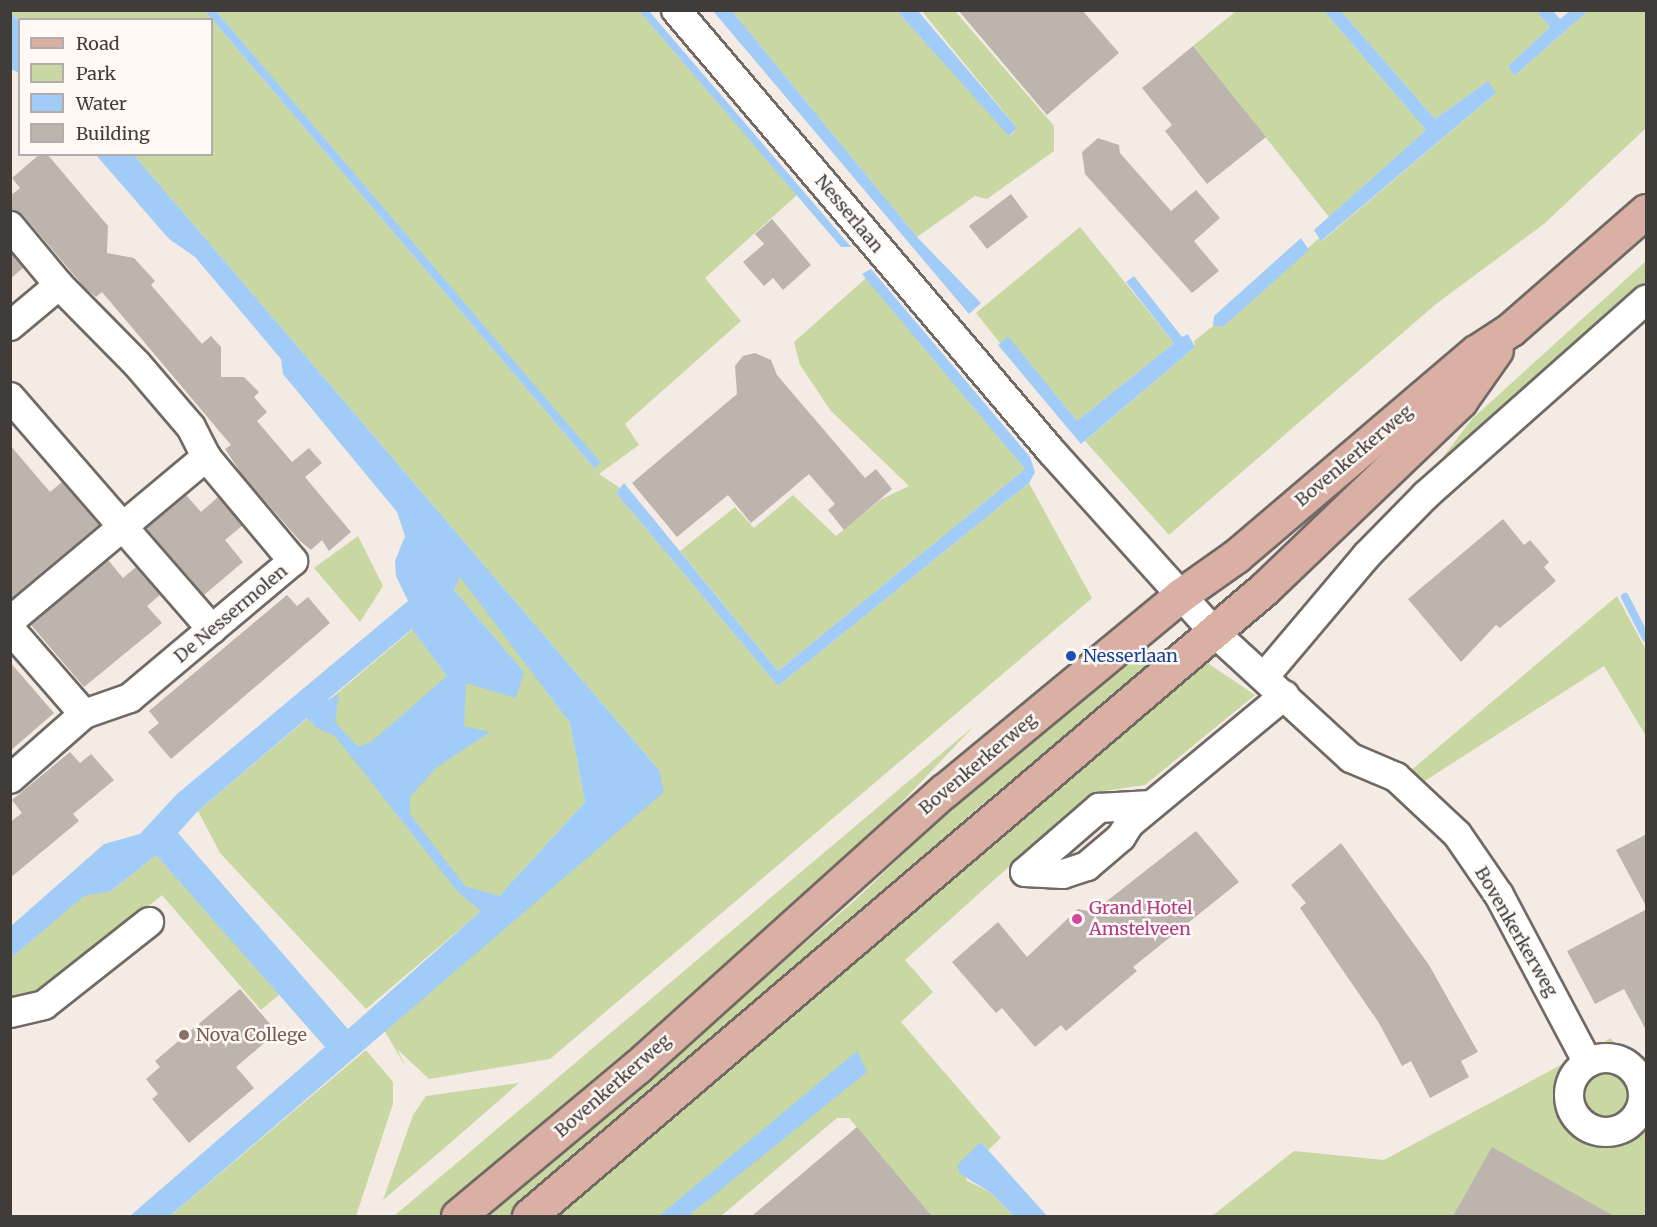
<!DOCTYPE html>
<style>
body{margin:0}
#map{position:relative;width:1657px;height:1227px;overflow:hidden;background:#f4ebe5;font-family:Merriweather,serif}
div>[style]{position:absolute}
.green>*{inset:0;background:#c9d7a2}
.water>*{inset:0;background:#a0ccf7}
.stream>*{height:8px;margin:-4px;padding:0 4px;transform-origin:4px;border-radius:4px;background:#a0ccf7}
.building>*{inset:0;background:#bdb4ae}
.roads{filter:drop-shadow(2px 0 #716964) drop-shadow(-2px 0 #716964) drop-shadow(0 2px #716964) drop-shadow(0 -2px #716964)}
.minor>*{height:28px;margin:-14px;padding:0 14px;transform-origin:14px;border-radius:14px;background:#fff}
.minor>.ring{margin:-14px;padding:0;box-sizing:content-box;background:none;border:28px solid #fff;border-radius:50%}
.major>*{height:33px;margin:-16.5px;padding:0 16.5px;transform-origin:16.5px;border-radius:16.5px;background:#d9b0a3}
.dots>*{width:16px;height:16px;translate:-50% -50%;box-sizing:border-box;border:3px solid #fef9f5;border-radius:50%}
span{translate:-50% -50%;white-space:nowrap;text-align:center;line-height:1.15;-webkit-text-stroke:5px #fef9f5;paint-order:stroke}
.street-label{font-size:18px;color:#403c3a}
.transit-label{font-size:18px;color:#164399}
.left{translate:0 -50%;text-align:left}
.hotel-label{font-size:18px;color:#b23c85}
.education-label{font-size:18px;color:#785e54}
.frame{position:absolute;inset:0;border:12px solid #403c3a;pointer-events:none}
.legend{position:absolute;left:18px;top:18px;width:195px;height:138px;box-sizing:border-box;background:#fef9f5;border:2px solid #b2adaa;margin:0;padding:8px 10px;list-style:none;font-size:18px;color:#403c3a}
.legend li{display:flex;align-items:center;gap:12px;height:30px}
.legend b{width:30px;border:2px solid #b2adaa}
</style>
<div id="map">
<div class="green">
<i style="clip-path:polygon(921px 10px,955px 11px,1054px 126px,1054px 151px,987px 199px,975px 196px,917px 237px,732px 11px,897px 11px,1010px 136px,1017px 128px)"></i>
<i style="clip-path:polygon(11px 11px,205px 11px,594px 468px,600px 463px,216px 11px,639px 11px,797px 195px,705px 278px,741px 321px,625px 424px,639px 445px,599px 474px,620px 488px,616px 493px,778px 686px,1029px 483px,1092px 598px,550px 1059px,429px 1079px,397px 1049px,407px 1069px,384px 1030px,652px 801px,659px 770px,134px 155px,212px 154px,212px 20px,19px 21px)"></i>
<i style="clip-path:polygon(1236px 11px,1324px 11px,1426px 130px,1329px 217px,1193px 46px)"></i>
<i style="clip-path:polygon(1341px 11px,1536px 11px,1550px 27px,1508px 66px,1514px 76px,1588px 11px,1646px 11px,1646px 128px,1544px 224px,1436px 304px,1169px 535px,1085px 441px,1195px 347px,1194px 341px,1213px 326px,1224px 326px,1308px 248px,1319px 238px,1322px 241px,1495px 94px,1488px 81px,1435px 119px)"></i>
<i style="clip-path:polygon(1080px 227px,1174px 343px,1077px 421px,1008px 337px,1000px 343px,976px 313px)"></i>
<i style="clip-path:polygon(1646px 261px,1646px 284px,1427px 478px,1472px 419px)"></i>
<i style="clip-path:polygon(866px 278px,1025px 469px,778px 671px,680px 551px,735px 507px,754px 528px,793px 495px,836px 536px,880px 500px,909px 486px,831px 411px,800px 365px,794px 342px)"></i>
<i style="clip-path:polygon(358px 536px,383px 586px,360px 622px,314px 568px)"></i>
<i style="clip-path:polygon(460px 576px,570px 723px,585px 802px,499px 896px,366px 1009px,220px 853px,198px 811px,413px 629px,447px 676px,524px 672px,454px 590px)"></i>
<i style="clip-path:polygon(1617px 596px,1646px 650px,1646px 736px,1604px 666px,1420px 784px,1409px 772px)"></i>
<i style="clip-path:polygon(1142px 647px,1153px 650px,1153px 659px,1146px 669px,974px 811px,836px 938px,513px 1216px,488px 1216px,853px 902px,967px 794px)"></i>
<i style="clip-path:polygon(1203px 660px,1255px 695px,1145px 785px,1091px 793px,905px 960px,933px 992px,901px 1022px,1001px 1138px,988px 1150px,981px 1142px,966px 1180px,991px 1193px,1014px 1216px,932px 1216px,849px 1118px,837px 1118px,721px 1216px,554px 1216px)"></i>
<i style="clip-path:polygon(974px 726px,812px 897px,437px 1216px,394px 1216px)"></i>
<i style="clip-path:polygon(156px 855px,280px 994px,261px 1010px,162px 895px,47px 990px,11px 1000px,11px 958px,84px 895px,111px 891px)"></i>
<i style="clip-path:polygon(1611px 1038px,1646px 1103px,1646px 1216px,1212px 1216px,1294px 1151px,1384px 1160px)"></i>
<i style="clip-path:polygon(366px 1050px,393px 1082px,393px 1104px,356px 1216px,170px 1216px)"></i>
<i style="clip-path:polygon(519px 1083px,448px 1145px,383px 1200px,413px 1115px,426px 1096px)"></i>
</div>
<div class="water">
<i style="clip-path:polygon(10px 11px,19px 21px,19px 73px,11px 69px)"></i>
<i style="clip-path:polygon(205px 11px,216px 11px,601px 463px,594px 468px)"></i>
<i style="clip-path:polygon(639px 11px,649px 11px,851px 247px,841px 247px)"></i>
<i style="clip-path:polygon(713px 11px,732px 11px,917px 237px,981px 303px,969px 314px)"></i>
<i style="clip-path:polygon(897px 11px,918px 11px,1017px 128px,1009px 136px)"></i>
<i style="clip-path:polygon(1324px 11px,1341px 11px,1435px 119px,1488px 81px,1496px 93px,1321px 241px,1314px 230px,1426px 130px)"></i>
<i style="clip-path:polygon(1536px 11px,1553px 11px,1560px 19px,1570px 11px,1588px 11px,1514px 76px,1508px 66px,1550px 27px)"></i>
<i style="clip-path:polygon(evenodd,96px 155px,134px 155px,659px 770px,664px 792px,170px 1216px,130px 1216px,325px 1047px,156px 855px,111px 891px,84px 896px,11px 958px,11px 926px,104px 844px,140px 834px,177px 794px,408px 601px,396px 576px,395px 561px,405px 536px,397px 512px,283px 374px,281px 359px,195px 257px,169px 239px,96px 155px,460px 577px,570px 723px,585px 802px,499px 896px,465px 886px,410px 814px,410px 797px,436px 768px,490px 732px,464px 726px,466px 683px,516px 698px,524px 672px,454px 590px,460px 577px,96px 155px,412px 629px,447px 676px,371px 742px,358px 747px,335px 722px,339px 694px,326px 701px,412px 629px,96px 155px,307px 718px,317px 728px,335px 736px,457px 891px,481px 911px,348px 1029px,178px 833px,198px 811px,307px 718px)"></i>
<i style="clip-path:polygon(1301px 238px,1309px 250px,1224px 326px,1213px 326px,1214px 316px)"></i>
<i style="clip-path:polygon(871px 269px,1030px 457px,1035px 472px,1029px 483px,778px 686px,616px 493px,624px 483px,778px 671px,1025px 469px,862px 274px)"></i>
<i style="clip-path:polygon(1134px 276px,1182px 337px,1188px 334px,1195px 347px,1081px 444px,998px 345px,1008px 336px,1077px 421px,1174px 343px,1126px 282px)"></i>
<i style="clip-path:polygon(857px 1051px,867px 1072px,688px 1216px,659px 1216px)"></i>
<i style="clip-path:polygon(981px 1142px,988px 1150px,1047px 1216px,1014px 1216px,991px 1193px,959px 1173px,958px 1164px)"></i>
</div>
<div class="stream">
<i style="left:1625px;top:597px;width:46px;rotate:62.9deg"></i>
</div>
<div class="building">
<i style="clip-path:polygon(958px 10px,1082px 10px,1119px 53px,1047px 115px)"></i>
<i style="clip-path:polygon(1193px 46px,1266px 137px,1207px 184px,1165px 131px,1172px 125px,1142px 88px)"></i>
<i style="clip-path:polygon(1098px 138px,1119px 145px,1120px 153px,1171px 211px,1196px 190px,1220px 218px,1194px 241px,1219px 271px,1192px 293px,1085px 174px,1082px 152px)"></i>
<i style="clip-path:polygon(40px 154px,47px 154px,108px 226px,107px 253px,134px 258px,155px 281px,151px 285px,202px 344px,211px 336px,221px 347px,221px 377px,244px 377px,259px 392px,254px 397px,267px 412px,257px 421px,292px 462px,309px 448px,322px 463px,305px 477px,351px 532px,329px 551px,322px 540px,311px 550px,300px 541px,243px 476px,225px 449px,231px 445px,102px 292px,96px 297px,85px 288px,23px 215px,10px 210px,10px 196px,20px 188px,12px 178px)"></i>
<i style="clip-path:polygon(1011px 194px,1028px 217px,987px 249px,969px 226px)"></i>
<i style="clip-path:polygon(772px 219px,811px 265px,783px 290px,773px 278px,764px 286px,743px 262px,764px 244px,755px 234px)"></i>
<i style="clip-path:polygon(10px 252px,23px 268px,10px 279px)"></i>
<i style="clip-path:polygon(755px 353px,771px 360px,777px 375px,865px 478px,876px 469px,892px 489px,844px 530px,828px 510px,835px 504px,809px 474px,751px 523px,728px 495px,677px 537px,632px 483px,737px 394px,735px 366px,743px 356px)"></i>
<i style="clip-path:polygon(10px 445px,50px 492px,62px 482px,99px 525px,10px 599px)"></i>
<i style="clip-path:polygon(186px 495px,201px 512px,218px 497px,242px 526px,225px 540px,243px 562px,204px 595px,146px 528px)"></i>
<i style="clip-path:polygon(1503px 519px,1524px 545px,1530px 540px,1549px 562px,1544px 567px,1556px 581px,1500px 628px,1496px 625px,1461px 662px,1408px 599px)"></i>
<i style="clip-path:polygon(108px 560px,123px 578px,136px 567px,160px 595px,147px 606px,162px 623px,84px 687px,31px 625px)"></i>
<i style="clip-path:polygon(287px 595px,297px 606px,308px 597px,330px 623px,171px 759px,148px 732px,159px 723px,149px 711px)"></i>
<i style="clip-path:polygon(10px 662px,54px 713px,10px 751px)"></i>
<i style="clip-path:polygon(70px 752px,80px 763px,91px 754px,114px 780px,73px 814px,79px 821px,10px 878px,10px 822px,22px 813px,12px 800px)"></i>
<i style="clip-path:polygon(1196px 831px,1239px 882px,1133px 967px,1137px 971px,1066px 1031px,1061px 1025px,1035px 1047px,1002px 1008px,996px 1013px,952px 962px,998px 922px,1027px 957px,1078px 909px,1093px 912px)"></i>
<i style="clip-path:polygon(1647px 834px,1647px 908px,1616px 850px)"></i>
<i style="clip-path:polygon(1341px 843px,1429px 965px,1478px 1052px,1461px 1061px,1469px 1077px,1430px 1098px,1411px 1061px,1402px 1066px,1379px 1023px,1300px 908px,1306px 903px,1291px 885px)"></i>
<i style="clip-path:polygon(1647px 909px,1647px 1032px,1624px 989px,1595px 1004px,1567px 951px)"></i>
<i style="clip-path:polygon(240px 989px,277px 1032px,236px 1067px,254px 1088px,189px 1143px,152px 1099px,158px 1094px,146px 1079px,160px 1067px,155px 1061px)"></i>
<i style="clip-path:polygon(857px 1127px,932px 1216px,752px 1216px)"></i>
<i style="clip-path:polygon(1492px 1147px,1536px 1172px,1614px 1216px,1453px 1216px)"></i>
</div>
<div class="roads">
<div class="minor">
<i style="left:676px;top:10px;width:579px;rotate:49.62deg"></i>
<i style="left:1051px;top:451px;width:245px;rotate:48deg"></i>
<i style="left:1215px;top:633px;width:185px;rotate:42.6deg"></i>
<i style="left:1351px;top:758px;width:49px;rotate:22.9deg"></i>
<i style="left:1396px;top:777px;width:83px;rotate:43.1deg"></i>
<i style="left:1457px;top:834px;width:74px;rotate:55.5deg"></i>
<i style="left:1499px;top:895px;width:190px;rotate:62.1deg"></i>
<i style="left:10px;top:226px;width:77px;rotate:50.3deg"></i>
<i style="left:59px;top:285px;width:111px;rotate:45.4deg"></i>
<i style="left:137px;top:364px;width:83px;rotate:49.4deg"></i>
<i style="left:191px;top:427px;width:34px;rotate:63deg"></i>
<i style="left:206px;top:457px;width:136px;rotate:50.1deg"></i>
<i style="left:293px;top:561px;width:213px;rotate:140deg"></i>
<i style="left:130px;top:698px;width:49px;rotate:160.8deg"></i>
<i style="left:84px;top:714px;width:98px;rotate:138.7deg"></i>
<i style="left:10px;top:326px;width:64px;rotate:-39.9deg"></i>
<i style="left:10px;top:397px;width:308px;rotate:49deg"></i>
<i style="left:10px;top:621px;width:256px;rotate:-39.9deg"></i>
<i style="left:10px;top:629px;width:113px;rotate:49deg"></i>
<i style="left:1264px;top:677px;width:160px;rotate:-49.8deg"></i>
<i style="left:1367px;top:555px;width:84px;rotate:-45.5deg"></i>
<i style="left:1426px;top:495px;width:294px;rotate:-41.6deg"></i>
<i style="left:1025px;top:872px;width:38px;rotate:3deg"></i>
<i style="left:1063px;top:874px;width:25px;rotate:-18deg"></i>
<i style="left:1087px;top:866px;width:45px;rotate:-40.5deg"></i>
<i style="left:1121px;top:837px;width:15px;rotate:-58deg"></i>
<i style="left:1129px;top:824px;width:202px;rotate:-39.6deg"></i>
<i style="left:1025px;top:872px;width:98px;rotate:-40.9deg"></i>
<i style="left:1099px;top:808px;width:52px;rotate:-3.3deg"></i>
<i style="left:10px;top:1013px;width:35px;rotate:-13deg"></i>
<i style="left:44px;top:1005px;width:134px;rotate:-38.3deg"></i>
<i class="ring" style="left:1569px;top:1058px;width:46px;height:46px"></i>
</div>
<div class="major">
<i style="left:458px;top:1216px;width:233px;rotate:-39.8deg"></i>
<i style="left:637px;top:1067px;width:413px;rotate:-42deg"></i>
<i style="left:944px;top:791px;width:308px;rotate:-39.6deg"></i>
<i style="left:1181px;top:595px;width:67px;rotate:-35.3deg"></i>
<i style="left:1236px;top:556px;width:315px;rotate:-40.4deg"></i>
<i style="left:1476px;top:352px;width:42px;rotate:-33.3deg"></i>
<i style="left:1511px;top:329px;width:179px;rotate:-41.2deg"></i>
<i style="left:529px;top:1216px;width:966px;rotate:-40.47deg"></i>
<i style="left:1264px;top:589px;width:272px;rotate:-43.8deg"></i>
<i style="left:1460px;top:401px;width:62px;rotate:-54.8deg"></i>
</div>
</div>
<div class="dots">
<i style="left:1071px;top:656px;background:#1a4fb4"></i>
<i style="left:1077px;top:919px;background:#d1479c"></i>
<i style="left:184px;top:1035px;background:#8d6e63"></i>
</div>
<div class="street-label">
<span style="left:849px;top:214px;rotate:50deg">Nesserlaan</span>
<span style="left:1354px;top:456px;rotate:-40deg">Bovenkerkerweg</span>
<span style="left:231px;top:614px;rotate:-40deg">De Nessermolen</span>
<span style="left:978px;top:764px;rotate:-40deg">Bovenkerkerweg</span>
<span style="left:1516px;top:932px;rotate:60deg">Bovenkerkerweg</span>
<span style="left:613px;top:1086px;rotate:-41deg">Bovenkerkerweg</span>
</div>
<div class="transit-label">
<span class="left" style="left:1083px;top:656px">Nesserlaan</span>
</div>
<div class="hotel-label">
<span class="left" style="left:1089px;top:919px">Grand Hotel<br>Amstelveen</span>
</div>
<div class="education-label">
<span class="left" style="left:196px;top:1035px">Nova College</span>
</div>
<div class="frame"></div>
<ul class="legend">
<li><b style="height:8px;background:#d9b0a3"></b>Road</li>
<li><b style="height:16px;background:#c9d7a2"></b>Park</li>
<li><b style="height:16px;background:#a0ccf7"></b>Water</li>
<li><b style="height:16px;background:#bdb4ae"></b>Building</li>
</ul>
</div>
